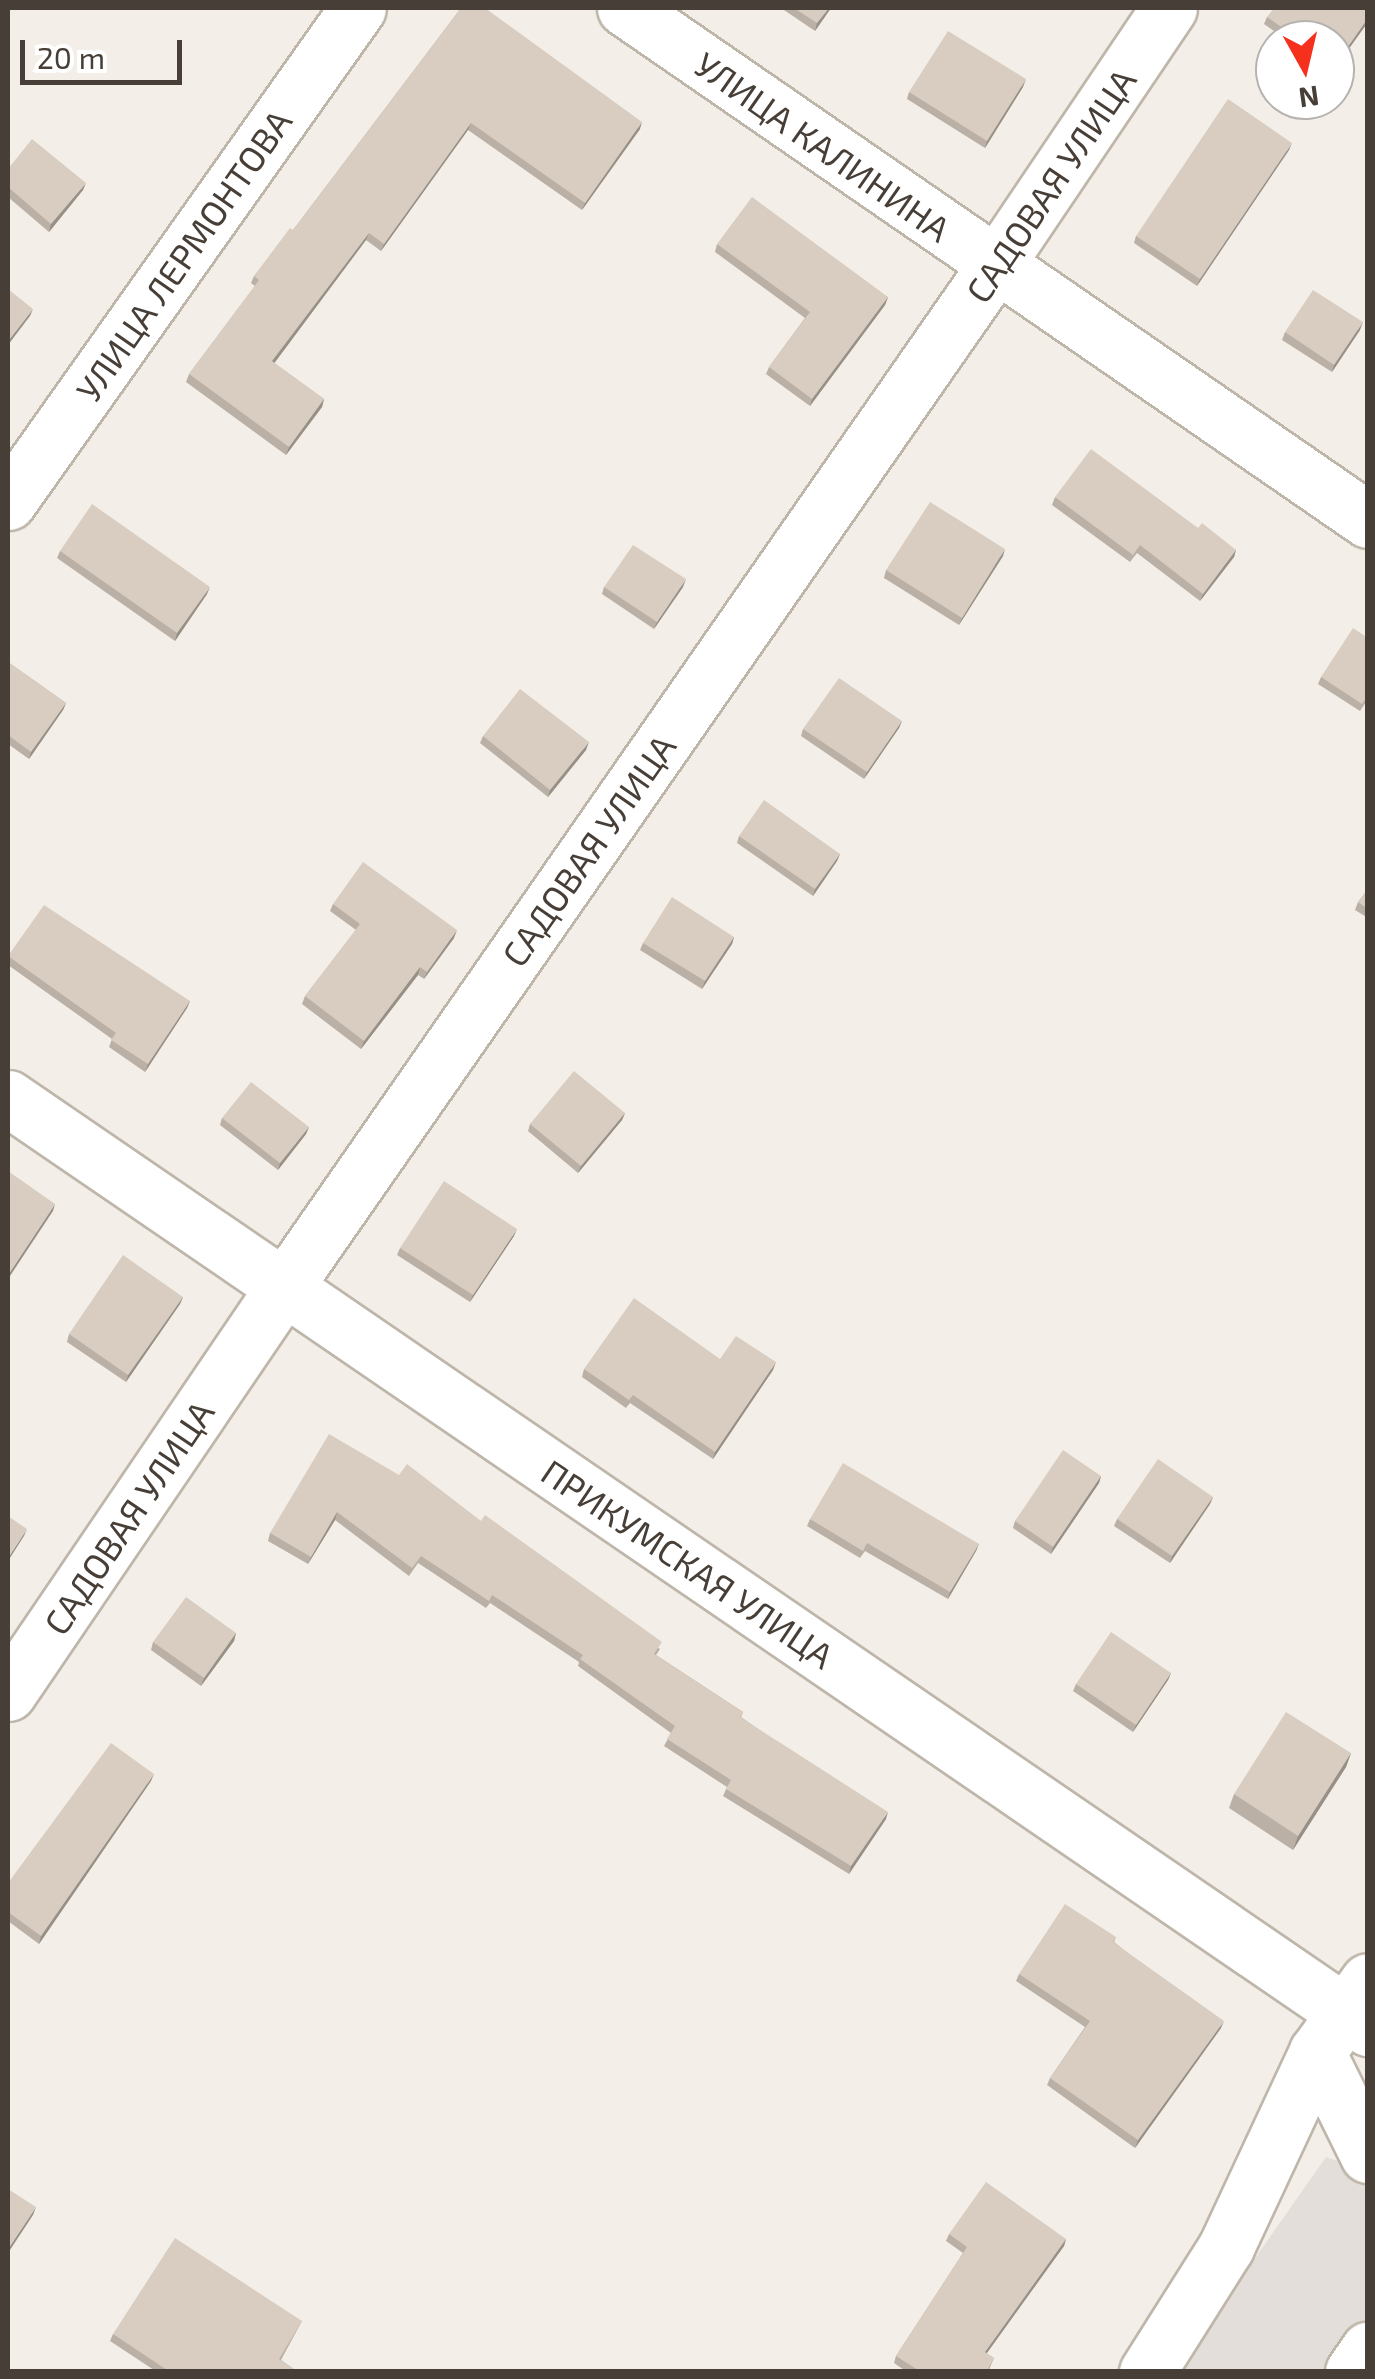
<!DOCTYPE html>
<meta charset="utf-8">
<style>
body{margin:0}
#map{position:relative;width:1375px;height:2379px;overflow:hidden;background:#f3efe8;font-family:"Exo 2",sans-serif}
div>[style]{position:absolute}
.industrial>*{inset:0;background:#e3ded9}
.roads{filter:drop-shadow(2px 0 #bfb6aa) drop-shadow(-2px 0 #bfb6aa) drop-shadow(0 2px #bfb6aa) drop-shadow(0 -2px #bfb6aa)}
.minor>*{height:55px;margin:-27.5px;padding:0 27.5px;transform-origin:27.5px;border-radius:27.5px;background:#fff}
.wall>*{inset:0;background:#bab0a5}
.shaded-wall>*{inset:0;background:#979086}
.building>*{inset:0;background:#d8cdc0}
span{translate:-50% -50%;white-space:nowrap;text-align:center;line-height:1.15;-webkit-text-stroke:9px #fff;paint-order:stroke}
.street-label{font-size:35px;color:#473f37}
.frame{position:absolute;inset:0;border:10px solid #473f37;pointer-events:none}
.north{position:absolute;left:1255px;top:20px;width:100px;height:100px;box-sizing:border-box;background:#fff;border:2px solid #b5b2af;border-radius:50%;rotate:172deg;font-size:28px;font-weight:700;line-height:40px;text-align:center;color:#473f37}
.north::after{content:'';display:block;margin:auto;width:35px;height:45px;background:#f5301d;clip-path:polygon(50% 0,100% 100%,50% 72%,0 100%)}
.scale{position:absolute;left:20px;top:40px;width:162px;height:45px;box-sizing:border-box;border:5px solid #473f37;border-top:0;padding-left:12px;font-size:30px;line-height:35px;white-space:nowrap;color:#473f37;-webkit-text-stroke:8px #fff;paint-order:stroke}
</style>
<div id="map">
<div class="industrial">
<i style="clip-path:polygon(1326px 2157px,1367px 2171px,1367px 2371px,1175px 2372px)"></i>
</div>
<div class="roads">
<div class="minor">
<i style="left:625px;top:8px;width:902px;rotate:34.57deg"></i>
<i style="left:8px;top:502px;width:605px;rotate:-54.68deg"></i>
<i style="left:8px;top:1098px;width:1648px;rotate:34.37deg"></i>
<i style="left:8px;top:1693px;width:492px;rotate:-55.8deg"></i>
<i style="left:285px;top:1286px;width:1243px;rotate:-55.16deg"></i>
<i style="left:995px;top:266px;width:311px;rotate:-56deg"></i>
<i style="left:1317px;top:2052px;width:115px;rotate:63.7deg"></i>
<i style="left:1147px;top:2372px;width:148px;rotate:-57.7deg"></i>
<i style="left:1226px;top:2247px;width:215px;rotate:-65deg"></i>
<i style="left:1317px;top:2052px;width:87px;rotate:-54.3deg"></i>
<i style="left:1353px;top:2372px;width:27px;rotate:-56deg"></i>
</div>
</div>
<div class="wall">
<i style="clip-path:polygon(461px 8px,640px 129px,582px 210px,468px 130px,381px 251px,366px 240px,274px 363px,324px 399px,322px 407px,286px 455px,186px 382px,189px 374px,255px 286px,251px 283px,254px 276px,293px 230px)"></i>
<i style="clip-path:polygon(781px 8px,831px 8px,815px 31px)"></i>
<i style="clip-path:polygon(1368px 8px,1368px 22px,1335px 68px,1335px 40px,1287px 40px,1264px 24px,1267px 17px)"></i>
<i style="clip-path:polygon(1023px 87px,985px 148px,907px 99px,909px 92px)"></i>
<i style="clip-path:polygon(1289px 150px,1197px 286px,1134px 243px,1136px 236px)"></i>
<i style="clip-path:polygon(8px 169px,83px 190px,49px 232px,8px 197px)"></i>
<i style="clip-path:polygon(717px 244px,888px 297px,885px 305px,810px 406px,766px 374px,769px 367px,805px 318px,715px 252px)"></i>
<i style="clip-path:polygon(1360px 330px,1332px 372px,1282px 340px,1285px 332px)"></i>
<i style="clip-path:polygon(1055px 497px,1198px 528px,1236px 550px,1234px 557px,1200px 601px,1137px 553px,1130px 562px,1052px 505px)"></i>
<i style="clip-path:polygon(60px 551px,207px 594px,175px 641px,57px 558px)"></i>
<i style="clip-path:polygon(1003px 556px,959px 625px,884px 578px,886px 570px)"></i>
<i style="clip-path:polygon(604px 587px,683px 587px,654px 629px,602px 594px)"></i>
<i style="clip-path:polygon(1368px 638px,1368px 699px,1360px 711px,1318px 684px,1321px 677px)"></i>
<i style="clip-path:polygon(8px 662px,66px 703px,63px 710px,29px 759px,8px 744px)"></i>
<i style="clip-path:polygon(902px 721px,899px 728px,864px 779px,801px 736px,803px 729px)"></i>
<i style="clip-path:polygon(483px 736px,586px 750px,548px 797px,480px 743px)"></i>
<i style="clip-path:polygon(739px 836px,840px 854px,837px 861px,813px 896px,737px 843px)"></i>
<i style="clip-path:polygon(1368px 889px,1368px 918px,1355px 910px,1358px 902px)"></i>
<i style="clip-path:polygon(333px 904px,454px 938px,424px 979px,418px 975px,361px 1049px,302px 1004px,305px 996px,356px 930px,330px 911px)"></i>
<i style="clip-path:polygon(734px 937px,732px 944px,702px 989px,640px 950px,643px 943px)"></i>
<i style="clip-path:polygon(8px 956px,190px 1001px,187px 1008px,145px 1072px,109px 1047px,112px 1039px,8px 965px)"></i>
<i style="clip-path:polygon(625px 1113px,622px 1120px,578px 1173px,528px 1131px,530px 1124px)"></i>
<i style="clip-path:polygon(222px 1118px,309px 1127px,306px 1134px,278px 1170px,220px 1125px)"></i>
<i style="clip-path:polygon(514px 1236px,470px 1302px,397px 1255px,400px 1248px)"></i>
<i style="clip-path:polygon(183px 1297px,180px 1304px,126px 1382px,67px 1342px,69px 1334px)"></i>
<i style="clip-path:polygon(720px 1359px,773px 1370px,713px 1459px,630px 1403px,626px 1408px,582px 1377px,584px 1369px)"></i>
<i style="clip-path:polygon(399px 1475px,481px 1521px,660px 1649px,656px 1655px,743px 1712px,741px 1717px,886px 1819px,849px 1874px,723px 1796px,727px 1787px,664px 1746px,671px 1733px,578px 1666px,579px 1662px,490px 1603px,486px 1608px,418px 1563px,409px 1576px,335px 1520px,308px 1564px,268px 1541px,270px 1533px)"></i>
<i style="clip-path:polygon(1101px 1476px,1099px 1483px,1051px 1554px,1013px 1528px,1015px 1521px)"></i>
<i style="clip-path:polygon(1213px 1497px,1210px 1504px,1170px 1563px,1114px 1526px,1117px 1519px)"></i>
<i style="clip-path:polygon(810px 1519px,979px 1544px,976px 1551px,948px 1599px,865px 1551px,860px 1558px,807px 1526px)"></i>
<i style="clip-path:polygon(236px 1633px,234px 1641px,201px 1686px,151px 1650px,153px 1642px)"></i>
<i style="clip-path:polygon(1171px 1673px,1168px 1680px,1133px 1732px,1073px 1691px,1076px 1684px)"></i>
<i style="clip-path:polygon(1351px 1753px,1346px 1767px,1293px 1850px,1229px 1808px,1234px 1794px)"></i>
<i style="clip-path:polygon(151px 1781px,39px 1944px,8px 1921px,8px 1883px)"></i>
<i style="clip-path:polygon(1116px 1937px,1114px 1942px,1221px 2028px,1135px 2148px,1047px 2085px,1050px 2078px,1085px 2027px,1016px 1981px,1019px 1974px)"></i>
<i style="clip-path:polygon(949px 2234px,1066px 2239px,1064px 2246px,986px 2353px,994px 2358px,988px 2372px,907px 2372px,894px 2363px,896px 2356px,963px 2253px,946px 2241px)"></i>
<i style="clip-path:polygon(302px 2321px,281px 2360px,298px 2372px,157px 2372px,110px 2341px,113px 2334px)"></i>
</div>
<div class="shaded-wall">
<i style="clip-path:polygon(829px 8px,831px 8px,815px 31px,817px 23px)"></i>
<i style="clip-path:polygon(1368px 18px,1368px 22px,1335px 68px,1336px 64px)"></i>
<i style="clip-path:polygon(1026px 79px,1023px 87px,985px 148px,987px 141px)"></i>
<i style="clip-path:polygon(642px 122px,640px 129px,582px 210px,585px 203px)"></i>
<i style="clip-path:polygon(471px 123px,468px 130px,381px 251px,384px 244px)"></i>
<i style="clip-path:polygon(1292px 143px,1289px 150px,1197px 286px,1200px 279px)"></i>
<i style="clip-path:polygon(86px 183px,83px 190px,49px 232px,51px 224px)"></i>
<i style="clip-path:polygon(369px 233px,366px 240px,270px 369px,272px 361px)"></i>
<i style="clip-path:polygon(888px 297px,885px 305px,810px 406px,812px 399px)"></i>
<i style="clip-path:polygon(33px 309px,30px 316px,8px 345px,8px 341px)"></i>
<i style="clip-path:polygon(1363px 322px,1360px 330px,1332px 372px,1334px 365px)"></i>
<i style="clip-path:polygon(324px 399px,322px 407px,286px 455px,289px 447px)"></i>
<i style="clip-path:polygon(1005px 549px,1003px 556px,959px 625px,962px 618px)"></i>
<i style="clip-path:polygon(1236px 550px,1234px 557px,1200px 601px,1203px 594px)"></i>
<i style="clip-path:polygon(686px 579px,683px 587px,654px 629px,657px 622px)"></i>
<i style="clip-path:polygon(210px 587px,207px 594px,175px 641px,177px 633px)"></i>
<i style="clip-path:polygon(66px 703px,63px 710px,29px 759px,31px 752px)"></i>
<i style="clip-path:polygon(902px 721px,899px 728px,864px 779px,867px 772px)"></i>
<i style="clip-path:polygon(589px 742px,586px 750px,548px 797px,550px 790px)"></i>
<i style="clip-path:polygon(840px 854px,837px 861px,813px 896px,815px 889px)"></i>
<i style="clip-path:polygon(457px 930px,454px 938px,424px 979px,427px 972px)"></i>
<i style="clip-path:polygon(734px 937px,732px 944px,702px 989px,705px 981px)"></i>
<i style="clip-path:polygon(420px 967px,418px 975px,361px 1049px,364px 1041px)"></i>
<i style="clip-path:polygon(190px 1001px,187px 1008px,145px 1072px,148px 1064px)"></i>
<i style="clip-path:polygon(625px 1113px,622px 1120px,578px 1173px,581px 1166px)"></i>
<i style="clip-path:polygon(309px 1127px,306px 1134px,278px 1170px,280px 1163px)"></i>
<i style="clip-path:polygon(55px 1204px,53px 1211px,8px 1279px,8px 1275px)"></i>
<i style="clip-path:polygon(517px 1229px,514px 1236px,470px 1302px,473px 1295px)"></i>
<i style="clip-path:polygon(183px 1297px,180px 1304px,126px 1382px,128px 1375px)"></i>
<i style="clip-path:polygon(776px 1362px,773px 1370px,713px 1459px,715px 1452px)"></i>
<i style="clip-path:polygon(1101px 1476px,1099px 1483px,1051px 1554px,1053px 1547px)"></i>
<i style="clip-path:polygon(1213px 1497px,1210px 1504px,1170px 1563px,1172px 1556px)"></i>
<i style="clip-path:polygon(337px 1512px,335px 1520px,308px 1564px,311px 1557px)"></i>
<i style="clip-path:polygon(27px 1529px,24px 1536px,8px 1561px,8px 1558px)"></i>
<i style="clip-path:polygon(979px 1544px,976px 1551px,948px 1599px,950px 1592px)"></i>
<i style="clip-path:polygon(236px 1633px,234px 1641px,201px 1686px,204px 1678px)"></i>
<i style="clip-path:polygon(1171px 1673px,1168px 1680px,1133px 1732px,1136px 1725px)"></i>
<i style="clip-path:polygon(1351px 1753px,1346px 1767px,1293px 1850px,1298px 1836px)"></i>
<i style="clip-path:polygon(154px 1774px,151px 1781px,39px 1944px,41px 1936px)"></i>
<i style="clip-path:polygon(888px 1812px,886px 1819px,849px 1874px,851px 1866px)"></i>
<i style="clip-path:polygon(1224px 2021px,1221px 2028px,1135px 2148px,1138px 2140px)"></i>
<i style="clip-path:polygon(36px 2207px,33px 2215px,8px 2253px,8px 2249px)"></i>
<i style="clip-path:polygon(1066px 2239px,1064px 2246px,982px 2360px,985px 2352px)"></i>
</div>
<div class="building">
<i style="clip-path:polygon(461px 8px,485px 8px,642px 122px,585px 203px,471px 123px,384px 244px,369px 233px,272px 361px,324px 399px,289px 447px,189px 374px,259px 280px,254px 276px,290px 228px,293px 230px)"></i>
<i style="clip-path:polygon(794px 8px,829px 8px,817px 23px)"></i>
<i style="clip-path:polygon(1274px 8px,1368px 8px,1368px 18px,1336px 64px,1335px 40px,1300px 40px,1267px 17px)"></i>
<i style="clip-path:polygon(948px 31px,1026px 79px,987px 141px,909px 92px)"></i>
<i style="clip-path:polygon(1228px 99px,1292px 143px,1200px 279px,1136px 236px)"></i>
<i style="clip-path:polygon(32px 139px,86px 183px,51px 224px,8px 187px,8px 169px)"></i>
<i style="clip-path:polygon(752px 197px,888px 297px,812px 399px,769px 367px,810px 312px,717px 244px)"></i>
<i style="clip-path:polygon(8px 289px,33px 309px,8px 341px)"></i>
<i style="clip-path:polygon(1313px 290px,1363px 322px,1334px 365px,1285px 332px)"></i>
<i style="clip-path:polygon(1091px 449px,1198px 528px,1202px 523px,1236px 550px,1203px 594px,1140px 545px,1133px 555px,1055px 497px)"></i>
<i style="clip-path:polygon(930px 502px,1005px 549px,962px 618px,886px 570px)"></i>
<i style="clip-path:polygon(92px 504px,210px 587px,177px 633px,60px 551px)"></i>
<i style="clip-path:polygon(633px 545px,686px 579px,657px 622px,604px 587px)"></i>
<i style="clip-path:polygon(1353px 628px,1368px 638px,1368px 696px,1362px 704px,1321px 677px)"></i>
<i style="clip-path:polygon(8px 662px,66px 703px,31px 752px,8px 735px)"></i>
<i style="clip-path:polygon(839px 678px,902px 721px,867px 772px,803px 729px)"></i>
<i style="clip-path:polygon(520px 689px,589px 742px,550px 790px,483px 736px)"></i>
<i style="clip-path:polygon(764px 800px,840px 854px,815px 889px,739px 836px)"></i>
<i style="clip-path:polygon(363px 862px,457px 930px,427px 972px,420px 967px,364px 1041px,305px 996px,360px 924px,333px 904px)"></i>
<i style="clip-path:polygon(1368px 889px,1368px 909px,1358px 902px)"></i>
<i style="clip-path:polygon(672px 897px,734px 937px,705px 981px,643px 943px)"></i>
<i style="clip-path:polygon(44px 905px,190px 1001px,148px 1064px,111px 1040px,116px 1033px,8px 956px)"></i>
<i style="clip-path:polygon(574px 1071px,625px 1113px,581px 1166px,530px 1124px)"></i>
<i style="clip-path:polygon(251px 1082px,309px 1127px,280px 1163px,222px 1118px)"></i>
<i style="clip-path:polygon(8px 1171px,55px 1204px,8px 1275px)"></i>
<i style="clip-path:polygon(444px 1181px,517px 1229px,473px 1295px,400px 1248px)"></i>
<i style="clip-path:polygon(123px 1255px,183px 1297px,128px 1375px,69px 1334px)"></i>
<i style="clip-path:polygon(634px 1298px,720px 1359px,736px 1336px,776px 1362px,715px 1452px,633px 1395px,629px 1400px,584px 1369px)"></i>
<i style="clip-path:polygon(329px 1434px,399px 1475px,407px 1464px,481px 1521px,485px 1515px,662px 1642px,654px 1654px,743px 1712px,740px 1717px,888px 1812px,851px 1866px,726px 1789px,731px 1780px,667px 1739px,675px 1726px,580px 1659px,583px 1655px,492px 1595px,489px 1601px,421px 1556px,412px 1568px,337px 1512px,311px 1557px,270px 1533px)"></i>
<i style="clip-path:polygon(1063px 1450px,1101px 1476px,1053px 1547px,1015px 1521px)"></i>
<i style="clip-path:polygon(1158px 1459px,1213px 1497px,1172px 1556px,1117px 1519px)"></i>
<i style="clip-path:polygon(843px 1463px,979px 1544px,950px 1592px,867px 1543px,863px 1551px,810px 1519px)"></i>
<i style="clip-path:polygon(8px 1516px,27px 1529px,8px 1558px)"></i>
<i style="clip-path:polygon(186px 1597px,236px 1633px,204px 1678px,153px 1642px)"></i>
<i style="clip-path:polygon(1111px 1632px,1171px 1673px,1136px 1725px,1076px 1684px)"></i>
<i style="clip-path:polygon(1286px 1712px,1351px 1753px,1298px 1836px,1234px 1794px)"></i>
<i style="clip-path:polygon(111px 1743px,154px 1774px,41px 1936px,8px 1912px,8px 1883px)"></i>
<i style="clip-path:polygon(1065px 1904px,1116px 1937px,1113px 1942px,1224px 2021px,1138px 2140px,1050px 2078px,1090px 2021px,1019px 1974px)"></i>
<i style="clip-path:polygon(986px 2182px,1066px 2239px,985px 2352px,994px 2358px,986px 2372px,921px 2372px,896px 2356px,967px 2247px,949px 2234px)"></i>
<i style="clip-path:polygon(8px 2189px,36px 2207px,8px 2249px)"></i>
<i style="clip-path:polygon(175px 2238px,302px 2321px,279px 2359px,298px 2372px,170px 2372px,113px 2334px)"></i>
</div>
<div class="street-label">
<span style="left:823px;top:146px;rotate:35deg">УЛИЦА КАЛИНИНА</span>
<span style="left:1050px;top:185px;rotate:-56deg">САДОВАЯ УЛИЦА</span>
<span style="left:183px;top:255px;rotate:-55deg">УЛИЦА ЛЕРМОНТОВА</span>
<span style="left:588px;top:850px;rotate:-55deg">САДОВАЯ УЛИЦА</span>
<span style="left:128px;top:1517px;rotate:-56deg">САДОВАЯ УЛИЦА</span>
<span style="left:688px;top:1563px;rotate:34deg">ПРИКУМСКАЯ УЛИЦА</span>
</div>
<div class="frame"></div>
<div class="north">N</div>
<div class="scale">20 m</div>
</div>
